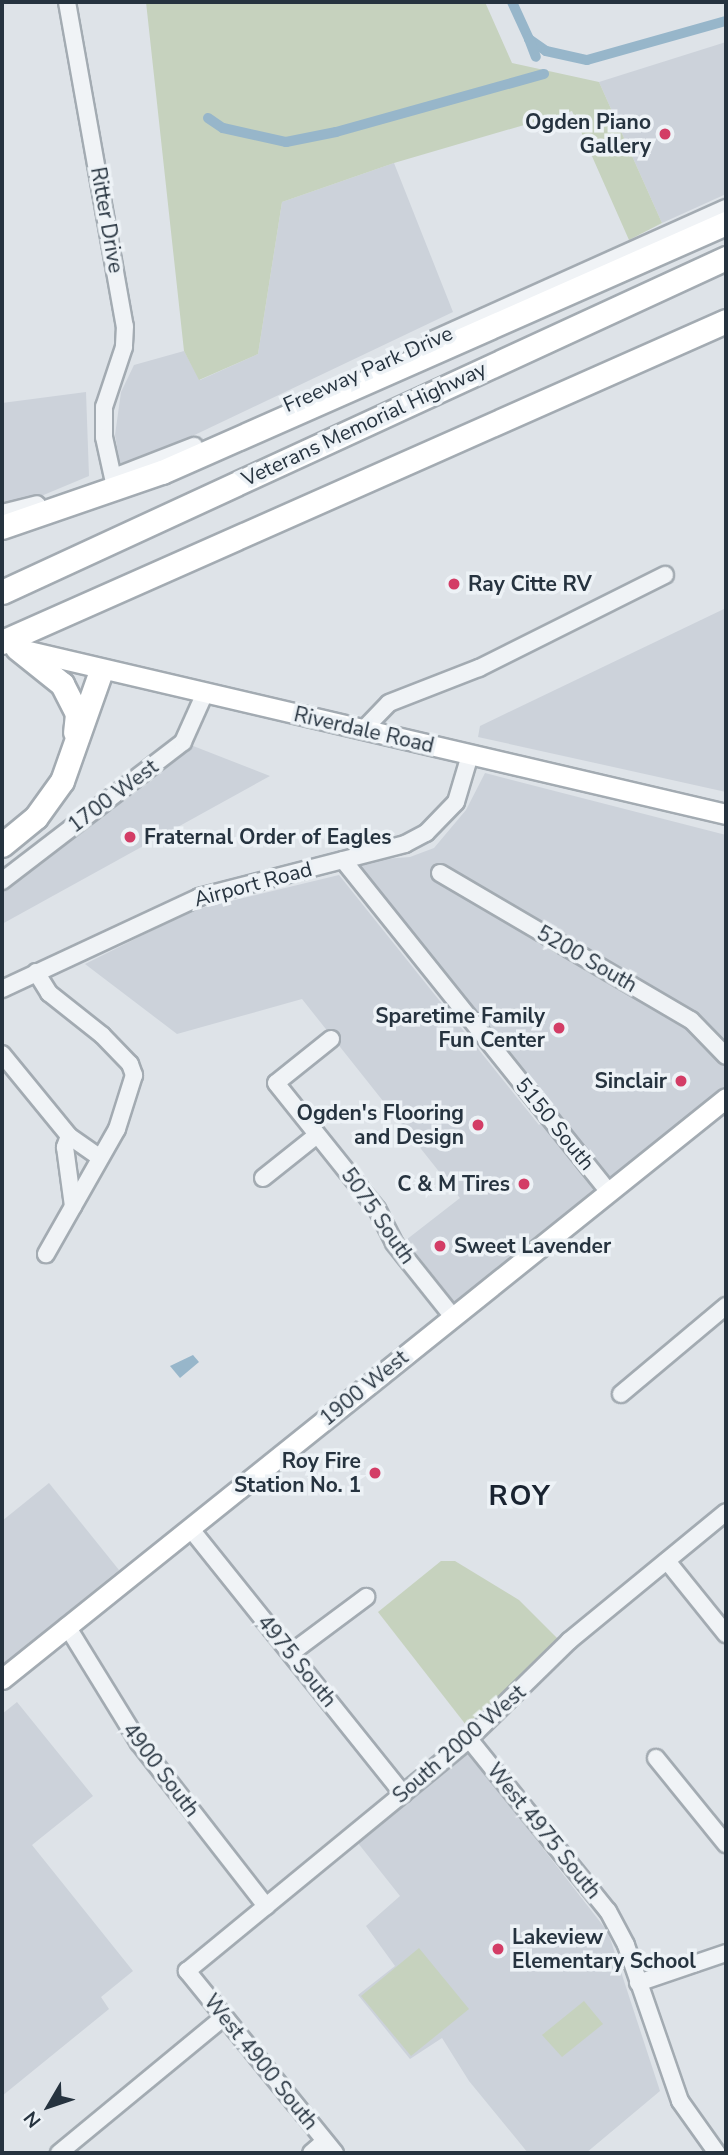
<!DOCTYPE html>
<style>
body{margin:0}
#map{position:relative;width:728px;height:2155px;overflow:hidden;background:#dee3e8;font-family:"Nunito Sans",sans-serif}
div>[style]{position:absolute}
.built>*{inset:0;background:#ccd2da}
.green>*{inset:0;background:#c6d2be}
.water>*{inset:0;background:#97b6ca}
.canal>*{height:10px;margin:-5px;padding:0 5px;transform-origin:5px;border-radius:5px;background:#97b6ca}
.roads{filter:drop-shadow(2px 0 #a3abb2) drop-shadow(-2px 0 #a3abb2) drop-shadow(0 2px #a3abb2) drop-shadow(0 -2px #a3abb2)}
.minor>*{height:16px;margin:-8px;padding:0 8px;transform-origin:8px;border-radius:8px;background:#f0f3f6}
.major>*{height:19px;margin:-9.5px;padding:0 9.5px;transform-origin:9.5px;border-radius:9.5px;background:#fff}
.highway>*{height:23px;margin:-11.5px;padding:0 11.5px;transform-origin:11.5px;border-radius:11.5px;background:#fff}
.dots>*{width:19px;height:19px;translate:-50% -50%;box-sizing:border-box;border:4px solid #edf2f6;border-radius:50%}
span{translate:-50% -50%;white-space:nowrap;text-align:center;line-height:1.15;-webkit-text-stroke:7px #edf2f6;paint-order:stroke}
.poi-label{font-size:21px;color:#26333f;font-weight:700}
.right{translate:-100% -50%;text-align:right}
.left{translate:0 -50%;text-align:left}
.street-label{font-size:21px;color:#26333f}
.district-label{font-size:28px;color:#192330;font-weight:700;letter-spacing:2px}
.frame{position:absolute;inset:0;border:4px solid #26333f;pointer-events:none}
.north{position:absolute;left:14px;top:2071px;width:70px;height:70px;-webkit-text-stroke:5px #edf2f6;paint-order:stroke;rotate:231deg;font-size:19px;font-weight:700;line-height:28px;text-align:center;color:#26333f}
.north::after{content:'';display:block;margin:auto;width:24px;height:32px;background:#26333f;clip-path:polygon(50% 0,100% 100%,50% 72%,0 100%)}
</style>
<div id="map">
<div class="built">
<i style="clip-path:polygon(726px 42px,726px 194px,662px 223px,599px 82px)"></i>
<i style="clip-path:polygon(394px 163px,453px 312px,121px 470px,115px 435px,121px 392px,134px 365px,184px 351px,200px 380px,258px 354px,282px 202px)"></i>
<i style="clip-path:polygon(86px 392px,89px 476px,22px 504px,2px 506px,2px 403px)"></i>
<i style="clip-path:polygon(726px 608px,726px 792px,478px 737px,480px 726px)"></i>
<i style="clip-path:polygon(183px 742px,270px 776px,2px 924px,2px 881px)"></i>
<i style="clip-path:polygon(485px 773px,726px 835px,726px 1086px,455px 1304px,406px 1240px,460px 1198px,302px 999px,177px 1034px,85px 964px,193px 910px,339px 875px,539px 1125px,556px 1111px,361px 875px,359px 861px,410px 857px,434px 848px,466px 810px)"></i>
<i style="clip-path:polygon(49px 1483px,119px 1570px,2px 1665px,2px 1521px)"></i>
<i style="clip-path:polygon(17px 1702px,93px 1796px,32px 1845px,133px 1971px,101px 1997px,109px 2009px,2px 2096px,2px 1714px)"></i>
<i style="clip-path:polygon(460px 1742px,608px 1932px,660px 2091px,586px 2153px,528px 2153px,469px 2081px,442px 2038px,410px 2059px,358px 1995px,395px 1966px,366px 1926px,400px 1896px,350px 1833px)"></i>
</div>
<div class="green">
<i style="clip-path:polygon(146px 2px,485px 2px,512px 63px,599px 82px,662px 223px,629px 240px,572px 111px,394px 163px,282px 202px,258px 354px,199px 380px,184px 351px)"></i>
<i style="clip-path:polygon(441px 1561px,455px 1561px,519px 1600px,561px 1642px,466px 1725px,378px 1612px)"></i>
<i style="clip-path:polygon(419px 1948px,469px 2009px,411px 2056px,361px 1996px)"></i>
<i style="clip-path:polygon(584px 2001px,603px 2024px,562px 2057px,542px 2035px)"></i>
</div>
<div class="water">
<i style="clip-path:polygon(193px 1355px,199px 1362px,180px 1378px,170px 1366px)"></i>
</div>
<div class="canal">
<i style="left:512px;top:2px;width:41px;rotate:65.3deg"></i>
<i style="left:529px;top:39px;width:21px;rotate:35deg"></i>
<i style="left:546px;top:51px;width:42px;rotate:12.4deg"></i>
<i style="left:587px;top:60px;width:144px;rotate:-15.7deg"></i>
<i style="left:529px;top:39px;width:19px;rotate:69deg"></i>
<i style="left:208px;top:118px;width:18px;rotate:34deg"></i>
<i style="left:223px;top:128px;width:65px;rotate:12.5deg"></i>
<i style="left:286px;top:142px;width:51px;rotate:-11.3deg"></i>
<i style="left:336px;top:132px;width:216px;rotate:-15.6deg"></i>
</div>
<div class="roads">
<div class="minor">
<i style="left:67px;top:2px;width:329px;rotate:79.9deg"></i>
<i style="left:125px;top:326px;width:21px;rotate:93deg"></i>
<i style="left:124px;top:347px;width:63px;rotate:108.4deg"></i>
<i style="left:104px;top:407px;width:30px;rotate:90deg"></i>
<i style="left:104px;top:437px;width:42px;rotate:77.6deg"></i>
<i style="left:432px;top:340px;width:322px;rotate:-24.2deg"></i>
<i style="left:114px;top:477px;width:86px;rotate:-21.2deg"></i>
<i style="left:2px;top:513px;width:36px;rotate:-14deg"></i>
<i style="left:363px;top:730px;width:37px;rotate:-46deg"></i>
<i style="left:389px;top:703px;width:97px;rotate:-21.3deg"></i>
<i style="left:479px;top:668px;width:208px;rotate:-26.6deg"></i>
<i style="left:343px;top:860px;width:425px;rotate:51.3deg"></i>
<i style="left:440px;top:873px;width:291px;rotate:30.4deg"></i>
<i style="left:691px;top:1020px;width:50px;rotate:45.8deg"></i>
<i style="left:2px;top:881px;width:228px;rotate:-37.5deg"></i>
<i style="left:183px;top:742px;width:51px;rotate:-65.9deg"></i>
<i style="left:36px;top:972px;width:25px;rotate:58deg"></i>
<i style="left:49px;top:993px;width:68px;rotate:38.4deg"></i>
<i style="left:102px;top:1035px;width:40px;rotate:46deg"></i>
<i style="left:130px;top:1064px;width:12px;rotate:70deg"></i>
<i style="left:134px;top:1075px;width:57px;rotate:107.5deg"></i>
<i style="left:117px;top:1129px;width:144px;rotate:119.6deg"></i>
<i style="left:2px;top:989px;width:217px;rotate:-25deg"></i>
<i style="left:199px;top:897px;width:213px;rotate:-14.4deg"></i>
<i style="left:405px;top:844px;width:24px;rotate:-28deg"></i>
<i style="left:426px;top:833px;width:43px;rotate:-45.9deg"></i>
<i style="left:456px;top:802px;width:49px;rotate:-73.4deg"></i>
<i style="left:331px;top:1039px;width:70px;rotate:141.3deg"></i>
<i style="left:276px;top:1083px;width:161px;rotate:51.3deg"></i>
<i style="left:377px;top:1209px;width:38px;rotate:63deg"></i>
<i style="left:394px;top:1243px;width:95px;rotate:51.4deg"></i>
<i style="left:2px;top:1054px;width:106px;rotate:50.7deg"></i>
<i style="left:69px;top:1136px;width:12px;rotate:110deg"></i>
<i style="left:65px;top:1147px;width:60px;rotate:82.3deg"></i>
<i style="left:69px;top:1136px;width:38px;rotate:35deg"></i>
<i style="left:263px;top:1178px;width:69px;rotate:-38.5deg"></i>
<i style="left:621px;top:1394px;width:137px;rotate:-40deg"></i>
<i style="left:190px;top:1528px;width:341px;rotate:51.3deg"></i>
<i style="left:667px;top:1561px;width:94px;rotate:51.1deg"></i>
<i style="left:67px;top:1626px;width:137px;rotate:58.4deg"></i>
<i style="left:139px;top:1743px;width:207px;rotate:52.1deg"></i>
<i style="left:291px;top:1653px;width:94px;rotate:-36.7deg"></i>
<i style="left:469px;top:1739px;width:221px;rotate:51.1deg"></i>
<i style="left:608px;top:1911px;width:38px;rotate:62deg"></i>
<i style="left:626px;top:1945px;width:165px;rotate:70.9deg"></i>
<i style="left:680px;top:2101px;width:64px;rotate:54.6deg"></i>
<i style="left:656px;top:1758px;width:111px;rotate:50.9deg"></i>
<i style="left:638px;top:1983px;width:93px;rotate:-18.8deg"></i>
<i style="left:59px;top:2153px;width:214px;rotate:-39.5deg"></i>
<i style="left:311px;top:2153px;width:18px;rotate:-41deg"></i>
<i style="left:335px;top:2153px;width:235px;rotate:-129.1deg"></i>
<i style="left:187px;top:1971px;width:365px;rotate:-39.4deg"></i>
<i style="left:469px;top:1739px;width:140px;rotate:-44.4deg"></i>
<i style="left:569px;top:1641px;width:203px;rotate:-39.4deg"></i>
</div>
<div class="major">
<i style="left:20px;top:649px;width:725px;rotate:13.15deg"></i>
<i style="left:2px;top:1679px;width:928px;rotate:-38.75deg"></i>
</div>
<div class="highway">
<i style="left:2px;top:527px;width:169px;rotate:-19deg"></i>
<i style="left:162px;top:472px;width:617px;rotate:-23.82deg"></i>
<i style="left:2px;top:592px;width:797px;rotate:-24.77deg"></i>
<i style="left:2px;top:642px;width:792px;rotate:-23.91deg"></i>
<i style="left:17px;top:648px;width:58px;rotate:38.7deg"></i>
<i style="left:62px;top:684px;width:34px;rotate:63deg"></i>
<i style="left:77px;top:714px;width:18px;rotate:96deg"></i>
<i style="left:2px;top:845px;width:44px;rotate:-39.5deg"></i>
<i style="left:36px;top:817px;width:44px;rotate:-54.2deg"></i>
<i style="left:62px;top:781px;width:117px;rotate:-70.5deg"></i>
</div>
</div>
<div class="dots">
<i style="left:665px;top:134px;background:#d33d66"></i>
<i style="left:454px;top:584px;background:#d33d66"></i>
<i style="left:130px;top:837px;background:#d33d66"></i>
<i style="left:559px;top:1028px;background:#d33d66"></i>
<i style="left:681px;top:1081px;background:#d33d66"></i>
<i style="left:478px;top:1125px;background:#d33d66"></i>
<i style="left:524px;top:1184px;background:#d33d66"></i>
<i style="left:440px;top:1246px;background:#d33d66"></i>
<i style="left:375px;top:1473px;background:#d33d66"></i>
<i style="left:498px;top:1949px;background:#d33d66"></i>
</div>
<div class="poi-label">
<span class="right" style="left:651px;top:134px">Ogden Piano<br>Gallery</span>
<span class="left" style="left:468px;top:584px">Ray Citte RV</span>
<span class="left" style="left:144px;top:837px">Fraternal Order of Eagles</span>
<span class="right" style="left:545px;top:1028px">Sparetime Family<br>Fun Center</span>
<span class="right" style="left:667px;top:1081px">Sinclair</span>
<span class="right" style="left:464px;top:1125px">Ogden's Flooring<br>and Design</span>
<span class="right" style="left:510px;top:1184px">C &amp; M Tires</span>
<span class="left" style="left:454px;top:1246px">Sweet Lavender</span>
<span class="right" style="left:361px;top:1473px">Roy Fire<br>Station No. 1</span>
<span class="left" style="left:512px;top:1949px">Lakeview<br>Elementary School</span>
</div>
<div class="street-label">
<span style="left:107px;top:220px;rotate:80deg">Ritter Drive</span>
<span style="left:368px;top:369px;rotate:-24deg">Freeway Park Drive</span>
<span style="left:364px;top:424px;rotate:-25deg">Veterans Memorial Highway</span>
<span style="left:364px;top:730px;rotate:13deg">Riverdale Road</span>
<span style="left:113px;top:796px;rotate:-37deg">1700 West</span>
<span style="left:253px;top:884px;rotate:-15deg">Airport Road</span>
<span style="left:587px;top:959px;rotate:30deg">5200 South</span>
<span style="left:555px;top:1124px;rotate:51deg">5150 South</span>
<span style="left:378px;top:1216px;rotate:55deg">5075 South</span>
<span style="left:364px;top:1388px;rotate:-39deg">1900 West</span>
<span style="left:297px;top:1661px;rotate:51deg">4975 South</span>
<span style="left:459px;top:1744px;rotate:-41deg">South 2000 West</span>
<span style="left:161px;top:1770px;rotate:53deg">4900 South</span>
<span style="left:544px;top:1831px;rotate:51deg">West 4975 South</span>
<span style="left:261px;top:2062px;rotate:51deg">West 4900 South</span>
</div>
<div class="district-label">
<span style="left:520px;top:1496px">ROY</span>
</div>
<div class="frame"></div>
<div class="north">N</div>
</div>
